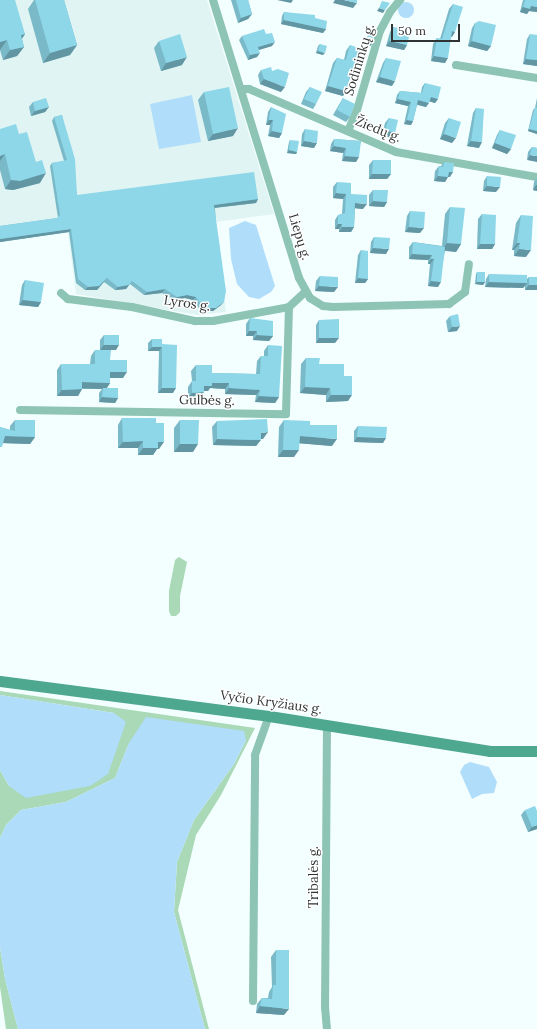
<!DOCTYPE html>
<meta charset="utf-8">
<style>
body{margin:0}
#map{position:relative;width:537px;height:1029px;overflow:hidden;background:#f3fefe;font-family:Lora,serif}
div>[style]{position:absolute}
.built>*{inset:0;background:#e0f4f3}
.green>*{inset:0;background:#a9d9b6}
.water>*{inset:0;background:#b0ddfa}
.round{border-radius:50%}
.street>*{height:8px;margin:-4px;padding:0 4px;transform-origin:4px;border-radius:4px;background:#8dc4b3}
.secondary>*{height:11px;margin:-5.5px;padding:0 5.5px;transform-origin:5.5px;border-radius:5.5px;background:#4ea890}
.wall>*{inset:0;background:#79b9c8}
.shaded-wall>*{inset:0;background:#6396a3}
.building>*{inset:0;background:#8dd7e9}
span{translate:-50% -50%;white-space:nowrap;text-align:center;line-height:1.15;-webkit-text-stroke:3px #fff;paint-order:stroke}
.street-label{font-size:13px;color:#2f3333}
.scale{position:absolute;left:391px;top:24px;width:69px;height:18px;box-sizing:border-box;border:2px solid #2f3333;border-top:0;padding-left:5px;font-size:12px;line-height:14px;white-space:nowrap;color:#2f3333;-webkit-text-stroke:3px #fff;paint-order:stroke}
</style>
<div id="map">
<div class="built">
<i style="clip-path:polygon(0 0,207px 0,274px 214px,215px 222px,226px 312px,197px 315px,76px 294px,68px 232px,0 242px)"></i>
</div>
<div class="green">
<i style="clip-path:polygon(179px 557px,187px 562px,180px 596px,180px 612px,176px 616px,171px 616px,169px 611px,169px 591px,175px 560px)"></i>
<i style="clip-path:polygon(0 691px,255px 728px,221px 795px,196px 835px,178px 910px,209px 1029px,205px 1029px,174px 912px,177px 862px,194px 820px,234px 764px,246px 740px,129px 743px,115px 778px,66px 802px,21px 810px,6px 825px,0 838px,0 770px,9px 786px,114px 713px,0 695px)"></i>
<i style="clip-path:polygon(0 947px,5px 979px,18px 1029px,6px 1029px,0 987px)"></i>
</div>
<div class="water">
<i class="round" style="left:398px;top:2px;width:16px;height:16px"></i>
<i style="clip-path:polygon(192px 95px,201px 142px,159px 149px,150px 104px)"></i>
<i style="clip-path:polygon(245px 221px,256px 225px,275px 286px,271px 292px,259px 299px,249px 297px,237px 284px,231px 259px,229px 228px)"></i>
<i style="clip-path:polygon(0 695px,114px 713px,126px 722px,108px 774px,90px 786px,26px 798px,9px 786px,0 770px)"></i>
<i style="clip-path:polygon(146px 717px,244px 731px,246px 740px,234px 764px,194px 820px,177px 862px,174px 912px,205px 1029px,18px 1029px,5px 979px,0 947px,0 838px,6px 825px,21px 810px,66px 802px,115px 778px,129px 743px)"></i>
<i style="clip-path:polygon(470px 762px,489px 767px,497px 782px,494px 793px,482px 794px,472px 799px,460px 772px,464px 765px)"></i>
</div>
<div class="street">
<i style="left:213px;top:0;width:291px;rotate:72.8deg"></i>
<i style="left:299px;top:278px;width:23px;rotate:61deg"></i>
<i style="left:310px;top:298px;width:15px;rotate:32deg"></i>
<i style="left:323px;top:306px;width:10px;rotate:6deg"></i>
<i style="left:333px;top:307px;width:116px;rotate:-1.5deg"></i>
<i style="left:449px;top:304px;width:20px;rotate:-37deg"></i>
<i style="left:465px;top:292px;width:28px;rotate:-82deg"></i>
<i style="left:456px;top:65px;width:82px;rotate:9.1deg"></i>
<i style="left:241px;top:89px;width:8px"></i>
<i style="left:249px;top:89px;width:160px;rotate:23.2deg"></i>
<i style="left:396px;top:152px;width:143px;rotate:10.1deg"></i>
<i style="left:348px;top:131px;width:23px;rotate:-67deg"></i>
<i style="left:357px;top:110px;width:82px;rotate:-73.8deg"></i>
<i style="left:380px;top:31px;width:21px;rotate:-62deg"></i>
<i style="left:390px;top:12px;width:16px;rotate:-50deg"></i>
<i style="left:61px;top:293px;width:9px;rotate:41deg"></i>
<i style="left:68px;top:299px;width:64px;rotate:7.1deg"></i>
<i style="left:132px;top:307px;width:65px;rotate:12.5deg"></i>
<i style="left:195px;top:321px;width:18px"></i>
<i style="left:213px;top:321px;width:77px;rotate:-10.4deg"></i>
<i style="left:289px;top:307px;width:22px;rotate:-43deg"></i>
<i style="left:20px;top:410px;width:266px;rotate:0.9deg"></i>
<i style="left:286px;top:414px;width:107px;rotate:-88.4deg"></i>
<i style="left:327px;top:725px;width:282px;rotate:90.4deg"></i>
<i style="left:325px;top:1007px;width:22px;rotate:85deg"></i>
<i style="left:253px;top:1001px;width:246px;rotate:-89.5deg"></i>
<i style="left:255px;top:755px;width:41px;rotate:-70.3deg"></i>
</div>
<div class="secondary">
<i style="left:0;top:681px;width:271px;rotate:7.4deg"></i>
<i style="left:269px;top:716px;width:224px;rotate:9deg"></i>
<i style="left:490px;top:751px;width:47px"></i>
</div>
<div class="wall">
<i style="clip-path:polygon(0 0,25px 34px,22px 39px,24px 47px,17px 56px,3px 60px,0 50px)"></i>
<i style="clip-path:polygon(34px 0,64px 0,77px 45px,70px 55px,43px 63px,28px 9px)"></i>
<i style="clip-path:polygon(231px 0,248px 0,252px 14px,248px 19px,238px 23px)"></i>
<i style="clip-path:polygon(523px 0,537px 0,537px 12px,529px 11px,527px 14px,520px 12px)"></i>
<i style="clip-path:polygon(453px 4px,455px 32px,451px 37px,445px 63px,431px 61px,433px 44px,437px 38px,440px 39px,449px 9px)"></i>
<i style="clip-path:polygon(284px 12px,315px 18px,326px 29px,323px 33px,281px 24px,282px 16px)"></i>
<i style="clip-path:polygon(475px 23px,491px 46px,487px 51px,468px 46px,472px 28px)"></i>
<i style="clip-path:polygon(393px 27px,404px 35px,407px 45px,404px 50px,386px 46px,390px 32px)"></i>
<i style="clip-path:polygon(266px 34px,272px 46px,259px 50px,257px 57px,248px 60px,239px 40px,242px 36px)"></i>
<i style="clip-path:polygon(530px 34px,537px 66px,523px 64px,527px 39px)"></i>
<i style="clip-path:polygon(369px 35px,372px 44px,370px 46px,365px 45px,367px 37px)"></i>
<i style="clip-path:polygon(159px 41px,182px 65px,161px 71px,154px 48px)"></i>
<i style="clip-path:polygon(320px 44px,323px 55px,316px 53px,318px 46px)"></i>
<i style="clip-path:polygon(350px 45px,356px 73px,352px 78px,350px 78px,343px 96px,325px 91px,333px 63px,337px 58px,344px 60px,346px 51px)"></i>
<i style="clip-path:polygon(386px 58px,392px 86px,376px 82px,383px 63px)"></i>
<i style="clip-path:polygon(261px 70px,272px 71px,281px 92px,260px 84px,258px 75px)"></i>
<i style="clip-path:polygon(425px 83px,438px 99px,435px 103px,429px 101px,426px 107px,417px 105px,413px 121px,411px 125px,404px 124px,408px 106px,395px 103px,397px 95px,400px 91px,421px 93px,422px 87px)"></i>
<i style="clip-path:polygon(310px 87px,316px 104px,313px 109px,301px 104px,306px 92px)"></i>
<i style="clip-path:polygon(204px 92px,233px 136px,208px 141px,198px 100px)"></i>
<i style="clip-path:polygon(343px 98px,350px 117px,346px 122px,333px 115px,340px 103px)"></i>
<i style="clip-path:polygon(537px 98px,537px 134px,528px 131px,533px 110px,535px 108px)"></i>
<i style="clip-path:polygon(33px 102px,49px 107px,45px 112px,31px 116px,29px 107px)"></i>
<i style="clip-path:polygon(271px 107px,282px 133px,279px 138px,268px 136px,270px 125px,266px 125px,268px 112px)"></i>
<i style="clip-path:polygon(476px 108px,479px 148px,467px 146px,473px 113px)"></i>
<i style="clip-path:polygon(62px 115px,77px 195px,258px 199px,256px 203px,215px 208px,221px 305px,213px 311px,201px 311px,193px 300px,185px 298px,174px 300px,162px 293px,144px 295px,130px 284px,126px 289px,115px 290px,104px 282px,97px 290px,85px 290px,76px 283px,69px 232px,0 242px,0 226px,58px 218px,50px 166px,52px 163px,64px 161px,52px 121px,54px 117px)"></i>
<i style="clip-path:polygon(389px 118px,395px 133px,391px 138px,382px 135px,385px 123px)"></i>
<i style="clip-path:polygon(449px 118px,452px 143px,440px 139px,445px 123px)"></i>
<i style="clip-path:polygon(0 129px,19px 134px,40px 183px,13px 190px,5px 189px,0 170px)"></i>
<i style="clip-path:polygon(305px 129px,314px 148px,301px 146px,302px 134px)"></i>
<i style="clip-path:polygon(500px 130px,511px 149px,507px 154px,492px 148px,497px 135px)"></i>
<i style="clip-path:polygon(334px 139px,361px 141px,356px 162px,342px 161px,343px 153px,330px 151px,331px 144px)"></i>
<i style="clip-path:polygon(290px 140px,297px 152px,296px 154px,287px 153px,289px 142px)"></i>
<i style="clip-path:polygon(532px 147px,537px 148px,527px 160px,528px 152px)"></i>
<i style="clip-path:polygon(373px 160px,391px 174px,387px 179px,369px 179px,369px 165px)"></i>
<i style="clip-path:polygon(444px 162px,450px 177px,448px 177px,445px 182px,434px 181px,435px 171px,439px 166px,441px 166px)"></i>
<i style="clip-path:polygon(487px 176px,496px 192px,483px 191px,484px 181px)"></i>
<i style="clip-path:polygon(537px 178px,537px 191px,533px 190px,534px 182px)"></i>
<i style="clip-path:polygon(337px 182px,351px 194px,363px 209px,355px 208px,354px 227px,351px 232px,339px 232px,339px 229px,335px 229px,335px 220px,338px 215px,342px 214px,343px 199px,333px 198px,333px 187px)"></i>
<i style="clip-path:polygon(373px 190px,387px 202px,384px 207px,369px 206px,369px 195px)"></i>
<i style="clip-path:polygon(450px 207px,461px 244px,456px 252px,445px 251px,438px 287px,428px 286px,430px 264px,428px 264px,428px 260px,409px 259px,409px 247px,413px 242px,442px 246px,445px 214px)"></i>
<i style="clip-path:polygon(410px 211px,420px 233px,405px 232px,407px 216px)"></i>
<i style="clip-path:polygon(482px 214px,495px 244px,492px 249px,477px 249px,478px 219px)"></i>
<i style="clip-path:polygon(521px 215px,526px 257px,514px 256px,514px 250px,512px 250px,516px 223px)"></i>
<i style="clip-path:polygon(374px 237px,386px 254px,370px 253px,371px 242px)"></i>
<i style="clip-path:polygon(361px 250px,368px 279px,365px 283px,355px 283px,358px 255px)"></i>
<i style="clip-path:polygon(477px 272px,485px 282px,483px 285px,475px 284px,476px 274px)"></i>
<i style="clip-path:polygon(489px 274px,527px 279px,529px 277px,537px 277px,537px 290px,525px 290px,525px 286px,523px 288px,485px 287px,486px 279px)"></i>
<i style="clip-path:polygon(320px 276px,334px 292px,315px 291px,316px 281px)"></i>
<i style="clip-path:polygon(25px 280px,41px 302px,38px 307px,19px 305px,22px 285px)"></i>
<i style="clip-path:polygon(450px 316px,457px 331px,448px 332px,446px 321px)"></i>
<i style="clip-path:polygon(250px 318px,273px 336px,269px 341px,253px 340px,253px 336px,246px 336px,246px 324px)"></i>
<i style="clip-path:polygon(319px 320px,335px 343px,316px 343px,316px 325px)"></i>
<i style="clip-path:polygon(104px 335px,116px 350px,100px 350px,100px 340px)"></i>
<i style="clip-path:polygon(152px 339px,162px 345px,173px 393px,158px 393px,159px 351px,148px 351px,148px 343px)"></i>
<i style="clip-path:polygon(268px 345px,279px 397px,275px 403px,255px 402px,256px 395px,225px 394px,225px 389px,210px 388px,208px 391px,204px 391px,200px 398px,188px 398px,188px 387px,192px 381px,191px 371px,196px 365px,212px 373px,256px 374px,257px 361px,261px 356px,264px 356px,264px 351px)"></i>
<i style="clip-path:polygon(95px 350px,110px 360px,123px 378px,110px 378px,110px 383px,107px 388px,118px 398px,115px 403px,99px 402px,99px 393px,102px 389px,82px 389px,78px 396px,57px 396px,57px 370px,61px 364px,90px 364px,91px 356px)"></i>
<i style="clip-path:polygon(306px 358px,344px 376px,348px 401px,326px 402px,326px 395px,300px 393px,301px 364px)"></i>
<i style="clip-path:polygon(122px 418px,156px 423px,159px 449px,157px 449px,153px 455px,138px 455px,138px 448px,118px 448px,118px 425px)"></i>
<i style="clip-path:polygon(15px 420px,35px 437px,30px 444px,3px 443px,0 427px,10px 430px,10px 426px)"></i>
<i style="clip-path:polygon(180px 420px,193px 452px,174px 452px,174px 428px)"></i>
<i style="clip-path:polygon(284px 420px,310px 425px,332px 446px,299px 443px,294px 457px,278px 457px,279px 427px)"></i>
<i style="clip-path:polygon(217px 421px,263px 439px,261px 439px,256px 446px,213px 445px,212px 427px)"></i>
<i style="clip-path:polygon(358px 426px,383px 443px,354px 442px,354px 431px)"></i>
<i style="clip-path:polygon(525px 810px,537px 829px,528px 832px,521px 815px)"></i>
<i style="clip-path:polygon(276px 950px,284px 1015px,256px 1013px,257px 1004px,262px 998px,268px 998px,269px 992px,272px 987px,271px 957px)"></i>
</div>
<div class="shaded-wall">
<i style="clip-path:polygon(277px 0,293px 0,291px 3px)"></i>
<i style="clip-path:polygon(335px 0,344px 0,357px 3px,353px 8px,333px 3px)"></i>
<i style="clip-path:polygon(531px 6px,537px 7px,537px 12px,529px 11px,527px 14px,520px 12px,523px 7px)"></i>
<i style="clip-path:polygon(379px 8px,385px 10px,383px 13px,377px 11px)"></i>
<i style="clip-path:polygon(252px 14px,248px 19px,238px 23px,241px 18px)"></i>
<i style="clip-path:polygon(284px 20px,326px 29px,323px 33px,281px 24px)"></i>
<i style="clip-path:polygon(452px 31px,455px 32px,452px 37px,449px 36px)"></i>
<i style="clip-path:polygon(25px 34px,18px 44px,21px 35px)"></i>
<i style="clip-path:polygon(7px 40px,0 50px,0 42px)"></i>
<i style="clip-path:polygon(390px 41px,407px 45px,404px 50px,386px 46px)"></i>
<i style="clip-path:polygon(472px 41px,491px 46px,487px 51px,468px 46px)"></i>
<i style="clip-path:polygon(275px 42px,272px 46px,255px 51px,258px 47px)"></i>
<i style="clip-path:polygon(367px 43px,372px 44px,370px 46px,365px 45px)"></i>
<i style="clip-path:polygon(77px 45px,70px 55px,43px 63px,50px 53px)"></i>
<i style="clip-path:polygon(24px 47px,17px 56px,3px 60px,10px 50px)"></i>
<i style="clip-path:polygon(318px 51px,325px 53px,323px 55px,316px 53px)"></i>
<i style="clip-path:polygon(260px 53px,257px 57px,248px 60px,250px 55px)"></i>
<i style="clip-path:polygon(434px 56px,448px 58px,445px 63px,431px 61px)"></i>
<i style="clip-path:polygon(187px 57px,182px 65px,161px 71px,166px 63px)"></i>
<i style="clip-path:polygon(526px 59px,537px 60px,537px 66px,523px 64px)"></i>
<i style="clip-path:polygon(351px 72px,356px 73px,352px 78px,348px 77px)"></i>
<i style="clip-path:polygon(380px 77px,395px 81px,392px 86px,376px 82px)"></i>
<i style="clip-path:polygon(264px 79px,285px 87px,281px 92px,260px 84px)"></i>
<i style="clip-path:polygon(328px 86px,346px 91px,343px 96px,325px 91px)"></i>
<i style="clip-path:polygon(431px 97px,438px 99px,435px 103px,428px 101px)"></i>
<i style="clip-path:polygon(398px 99px,411px 102px,408px 106px,395px 103px)"></i>
<i style="clip-path:polygon(418px 100px,429px 103px,426px 107px,416px 104px)"></i>
<i style="clip-path:polygon(49px 107px,45px 112px,31px 116px,35px 111px)"></i>
<i style="clip-path:polygon(269px 120px,273px 120px,270px 125px,266px 125px)"></i>
<i style="clip-path:polygon(407px 120px,413px 121px,411px 125px,404px 124px)"></i>
<i style="clip-path:polygon(238px 128px,233px 136px,208px 141px,213px 134px)"></i>
<i style="clip-path:polygon(529px 129px,537px 131px,537px 134px,528px 131px)"></i>
<i style="clip-path:polygon(385px 130px,395px 133px,391px 138px,382px 135px)"></i>
<i style="clip-path:polygon(272px 131px,282px 133px,279px 138px,268px 136px)"></i>
<i style="clip-path:polygon(444px 134px,456px 138px,452px 143px,440px 139px)"></i>
<i style="clip-path:polygon(304px 141px,317px 143px,314px 148px,301px 146px)"></i>
<i style="clip-path:polygon(471px 141px,482px 142px,479px 148px,467px 146px)"></i>
<i style="clip-path:polygon(495px 143px,511px 149px,507px 154px,492px 148px)"></i>
<i style="clip-path:polygon(334px 146px,346px 148px,343px 153px,330px 151px)"></i>
<i style="clip-path:polygon(289px 150px,297px 152px,296px 154px,287px 153px)"></i>
<i style="clip-path:polygon(5px 154px,0 161px,0 156px)"></i>
<i style="clip-path:polygon(530px 155px,537px 156px,537px 162px,527px 160px)"></i>
<i style="clip-path:polygon(345px 156px,359px 157px,356px 162px,342px 161px)"></i>
<i style="clip-path:polygon(449px 172px,453px 172px,450px 177px,448px 177px,445px 182px,434px 181px,438px 176px)"></i>
<i style="clip-path:polygon(46px 173px,40px 183px,13px 190px,5px 189px,11px 180px)"></i>
<i style="clip-path:polygon(372px 174px,391px 174px,387px 179px,369px 179px)"></i>
<i style="clip-path:polygon(536px 185px,537px 185px,537px 191px,533px 190px)"></i>
<i style="clip-path:polygon(487px 186px,500px 187px,496px 192px,483px 191px)"></i>
<i style="clip-path:polygon(336px 193px,346px 194px,343px 199px,333px 198px)"></i>
<i style="clip-path:polygon(258px 199px,256px 203px,212px 208px,214px 205px)"></i>
<i style="clip-path:polygon(373px 201px,387px 202px,384px 207px,369px 206px)"></i>
<i style="clip-path:polygon(355px 203px,367px 204px,363px 209px,352px 208px)"></i>
<i style="clip-path:polygon(338px 224px,342px 224px,339px 229px,335px 229px)"></i>
<i style="clip-path:polygon(342px 227px,354px 227px,351px 232px,339px 232px)"></i>
<i style="clip-path:polygon(409px 227px,424px 228px,420px 233px,405px 232px)"></i>
<i style="clip-path:polygon(71px 229px,69px 232px,0 242px,0 239px)"></i>
<i style="clip-path:polygon(447px 243px,461px 244px,456px 252px,442px 250px)"></i>
<i style="clip-path:polygon(517px 243px,520px 243px,514px 250px,512px 250px)"></i>
<i style="clip-path:polygon(480px 244px,495px 244px,492px 249px,477px 249px)"></i>
<i style="clip-path:polygon(373px 248px,389px 249px,386px 254px,370px 253px)"></i>
<i style="clip-path:polygon(519px 249px,531px 250px,526px 257px,514px 256px)"></i>
<i style="clip-path:polygon(412px 254px,432px 255px,428px 260px,409px 259px)"></i>
<i style="clip-path:polygon(431px 259px,434px 259px,430px 264px,428px 264px)"></i>
<i style="clip-path:polygon(107px 278px,97px 290px,85px 290px,88px 287px)"></i>
<i style="clip-path:polygon(358px 278px,368px 279px,365px 283px,355px 283px)"></i>
<i style="clip-path:polygon(132px 281px,126px 289px,115px 290px,118px 287px)"></i>
<i style="clip-path:polygon(431px 281px,441px 282px,438px 287px,428px 286px)"></i>
<i style="clip-path:polygon(477px 282px,485px 282px,483px 285px,475px 284px)"></i>
<i style="clip-path:polygon(489px 282px,527px 283px,523px 288px,485px 287px)"></i>
<i style="clip-path:polygon(529px 285px,537px 285px,537px 290px,525px 290px)"></i>
<i style="clip-path:polygon(319px 286px,338px 287px,334px 292px,315px 291px)"></i>
<i style="clip-path:polygon(165px 289px,162px 293px,144px 295px,147px 292px)"></i>
<i style="clip-path:polygon(187px 295px,196px 297px,193px 300px,185px 298px,174px 300px,177px 297px)"></i>
<i style="clip-path:polygon(23px 300px,41px 302px,38px 307px,19px 305px)"></i>
<i style="clip-path:polygon(224px 302px,221px 305px,213px 311px,201px 311px,203px 308px)"></i>
<i style="clip-path:polygon(460px 326px,457px 331px,448px 332px,452px 327px)"></i>
<i style="clip-path:polygon(249px 331px,257px 331px,253px 336px,246px 336px)"></i>
<i style="clip-path:polygon(257px 335px,273px 336px,269px 341px,253px 340px)"></i>
<i style="clip-path:polygon(319px 338px,339px 338px,335px 343px,316px 343px)"></i>
<i style="clip-path:polygon(104px 345px,119px 345px,116px 350px,100px 350px)"></i>
<i style="clip-path:polygon(152px 347px,162px 347px,159px 351px,148px 351px)"></i>
<i style="clip-path:polygon(110px 372px,127px 372px,123px 378px,106px 378px)"></i>
<i style="clip-path:polygon(82px 382px,110px 383px,106px 389px,103px 388px,102px 389px,78px 388px)"></i>
<i style="clip-path:polygon(212px 383px,229px 383px,225px 389px,210px 388px,208px 391px,200px 391px,204px 386px)"></i>
<i style="clip-path:polygon(305px 387px,330px 388px,326px 395px,300px 393px)"></i>
<i style="clip-path:polygon(162px 388px,176px 388px,173px 393px,158px 393px)"></i>
<i style="clip-path:polygon(229px 388px,260px 390px,256px 395px,225px 394px)"></i>
<i style="clip-path:polygon(82px 389px,78px 396px,57px 396px,62px 390px)"></i>
<i style="clip-path:polygon(204px 392px,200px 398px,188px 398px,192px 393px)"></i>
<i style="clip-path:polygon(331px 395px,352px 395px,348px 401px,326px 402px)"></i>
<i style="clip-path:polygon(259px 396px,279px 397px,275px 403px,255px 402px)"></i>
<i style="clip-path:polygon(102px 397px,118px 398px,115px 403px,99px 402px)"></i>
<i style="clip-path:polygon(268px 432px,263px 439px,256px 439px,261px 433px)"></i>
<i style="clip-path:polygon(5px 436px,35px 437px,30px 444px,0 443px)"></i>
<i style="clip-path:polygon(300px 436px,337px 439px,332px 446px,295px 443px)"></i>
<i style="clip-path:polygon(357px 437px,386px 438px,383px 443px,354px 442px)"></i>
<i style="clip-path:polygon(217px 439px,261px 440px,256px 446px,213px 445px)"></i>
<i style="clip-path:polygon(143px 441px,138px 448px,118px 448px,123px 442px)"></i>
<i style="clip-path:polygon(158px 442px,164px 442px,159px 449px,157px 449px,153px 455px,138px 455px,143px 448px)"></i>
<i style="clip-path:polygon(180px 444px,198px 444px,193px 452px,174px 452px)"></i>
<i style="clip-path:polygon(283px 450px,299px 450px,294px 457px,278px 457px)"></i>
<i style="clip-path:polygon(537px 825px,537px 829px,528px 832px,532px 827px)"></i>
<i style="clip-path:polygon(260px 1006px,289px 1009px,284px 1015px,256px 1013px)"></i>
</div>
<div class="building">
<i style="clip-path:polygon(0 0,15px 0,25px 34px,21px 35px,24px 47px,10px 50px,7px 40px,0 42px)"></i>
<i style="clip-path:polygon(35px 0,64px 0,77px 45px,50px 53px)"></i>
<i style="clip-path:polygon(236px 0,248px 0,252px 14px,241px 18px)"></i>
<i style="clip-path:polygon(344px 0,357px 0,357px 3px)"></i>
<i style="clip-path:polygon(525px 0,537px 0,537px 7px,531px 6px,530px 9px,523px 7px)"></i>
<i style="clip-path:polygon(382px 1px,390px 3px,385px 10px,379px 8px)"></i>
<i style="clip-path:polygon(453px 4px,463px 7px,455px 32px,452px 31px,448px 58px,434px 56px,437px 38px,442px 39px)"></i>
<i style="clip-path:polygon(284px 12px,315px 15px,315px 18px,327px 21px,326px 29px,284px 20px)"></i>
<i style="clip-path:polygon(479px 21px,496px 25px,491px 46px,472px 41px,475px 23px)"></i>
<i style="clip-path:polygon(393px 27px,405px 29px,404px 35px,409px 37px,407px 45px,390px 41px)"></i>
<i style="clip-path:polygon(264px 29px,266px 34px,272px 33px,275px 42px,258px 47px,260px 53px,250px 55px,242px 36px)"></i>
<i style="clip-path:polygon(180px 34px,187px 57px,166px 63px,159px 41px)"></i>
<i style="clip-path:polygon(530px 34px,537px 35px,537px 60px,526px 59px)"></i>
<i style="clip-path:polygon(369px 35px,374px 36px,372px 44px,367px 43px)"></i>
<i style="clip-path:polygon(320px 44px,327px 46px,325px 53px,318px 51px)"></i>
<i style="clip-path:polygon(350px 45px,362px 49px,356px 73px,351px 72px,346px 91px,328px 86px,337px 58px,346px 60px)"></i>
<i style="clip-path:polygon(386px 58px,401px 61px,395px 81px,380px 77px)"></i>
<i style="clip-path:polygon(271px 67px,272px 71px,278px 69px,289px 73px,285px 87px,264px 79px,261px 70px)"></i>
<i style="clip-path:polygon(425px 83px,441px 87px,438px 99px,431px 97px,429px 103px,418px 100px,413px 121px,407px 120px,411px 102px,398px 99px,400px 91px,422px 93px)"></i>
<i style="clip-path:polygon(229px 87px,238px 128px,213px 134px,204px 92px)"></i>
<i style="clip-path:polygon(310px 87px,322px 92px,316px 104px,304px 99px)"></i>
<i style="clip-path:polygon(46px 98px,49px 107px,35px 111px,33px 102px)"></i>
<i style="clip-path:polygon(343px 98px,355px 104px,350px 117px,337px 110px)"></i>
<i style="clip-path:polygon(271px 107px,286px 114px,282px 133px,272px 131px,273px 120px,269px 120px)"></i>
<i style="clip-path:polygon(535px 107px,537px 108px,537px 131px,529px 129px)"></i>
<i style="clip-path:polygon(476px 108px,484px 109px,482px 142px,471px 141px)"></i>
<i style="clip-path:polygon(62px 115px,75px 159px,77px 195px,254px 172px,258px 199px,214px 205px,226px 291px,224px 302px,216px 308px,203px 308px,196px 297px,187px 295px,177px 297px,165px 289px,147px 292px,132px 281px,129px 285px,118px 287px,107px 278px,99px 286px,88px 287px,78px 279px,71px 229px,0 239px,0 226px,57px 218px,60px 215px,52px 163px,67px 160px,54px 117px)"></i>
<i style="clip-path:polygon(389px 118px,398px 120px,395px 133px,385px 130px)"></i>
<i style="clip-path:polygon(449px 118px,461px 122px,456px 138px,444px 134px)"></i>
<i style="clip-path:polygon(16px 124px,19px 134px,27px 132px,36px 162px,42px 160px,46px 173px,20px 181px,11px 180px,5px 154px,0 156px,0 129px)"></i>
<i style="clip-path:polygon(305px 129px,318px 131px,317px 143px,304px 141px)"></i>
<i style="clip-path:polygon(500px 130px,516px 135px,511px 149px,495px 143px)"></i>
<i style="clip-path:polygon(334px 139px,361px 141px,359px 157px,345px 156px,346px 148px,334px 146px)"></i>
<i style="clip-path:polygon(290px 140px,299px 141px,297px 152px,289px 150px)"></i>
<i style="clip-path:polygon(532px 147px,537px 148px,537px 156px,530px 155px)"></i>
<i style="clip-path:polygon(373px 160px,391px 160px,391px 174px,372px 174px)"></i>
<i style="clip-path:polygon(444px 162px,454px 163px,453px 172px,449px 172px,448px 177px,438px 176px,439px 166px,443px 167px)"></i>
<i style="clip-path:polygon(487px 176px,501px 177px,500px 187px,487px 186px)"></i>
<i style="clip-path:polygon(337px 182px,351px 183px,351px 194px,367px 195px,367px 204px,355px 203px,354px 227px,342px 227px,342px 224px,338px 224px,338px 215px,345px 213px,346px 194px,336px 193px)"></i>
<i style="clip-path:polygon(373px 190px,388px 190px,387px 202px,373px 201px)"></i>
<i style="clip-path:polygon(450px 207px,465px 208px,461px 244px,447px 243px)"></i>
<i style="clip-path:polygon(410px 211px,425px 212px,424px 228px,409px 227px)"></i>
<i style="clip-path:polygon(482px 214px,496px 215px,495px 244px,480px 244px)"></i>
<i style="clip-path:polygon(521px 215px,533px 216px,531px 250px,519px 249px,520px 243px,517px 243px)"></i>
<i style="clip-path:polygon(374px 237px,390px 238px,389px 249px,373px 248px)"></i>
<i style="clip-path:polygon(413px 242px,445px 247px,441px 282px,431px 281px,434px 259px,431px 259px,432px 255px,412px 254px)"></i>
<i style="clip-path:polygon(361px 250px,368px 251px,368px 279px,358px 278px)"></i>
<i style="clip-path:polygon(477px 272px,485px 272px,485px 282px,477px 282px)"></i>
<i style="clip-path:polygon(489px 274px,527px 275px,527px 283px,489px 282px)"></i>
<i style="clip-path:polygon(320px 276px,338px 277px,338px 287px,319px 286px)"></i>
<i style="clip-path:polygon(529px 277px,537px 277px,537px 285px,529px 285px)"></i>
<i style="clip-path:polygon(25px 280px,44px 283px,41px 302px,23px 300px)"></i>
<i style="clip-path:polygon(458px 314px,460px 326px,452px 327px,450px 316px)"></i>
<i style="clip-path:polygon(250px 318px,273px 321px,273px 336px,257px 335px,257px 331px,249px 331px)"></i>
<i style="clip-path:polygon(339px 319px,339px 338px,319px 338px,319px 320px)"></i>
<i style="clip-path:polygon(104px 335px,119px 335px,119px 345px,104px 345px)"></i>
<i style="clip-path:polygon(152px 339px,162px 339px,162px 347px,152px 347px)"></i>
<i style="clip-path:polygon(162px 344px,177px 345px,176px 388px,162px 388px)"></i>
<i style="clip-path:polygon(268px 345px,282px 346px,279px 397px,259px 396px,260px 390px,229px 388px,229px 383px,212px 383px,212px 386px,204px 386px,204px 392px,192px 393px,192px 381px,196px 381px,196px 365px,212px 365px,212px 373px,260px 374px,261px 356px,268px 356px)"></i>
<i style="clip-path:polygon(95px 350px,111px 350px,110px 360px,127px 360px,127px 372px,110px 372px,110px 383px,82px 382px,82px 389px,62px 390px,61px 364px,95px 364px)"></i>
<i style="clip-path:polygon(306px 358px,320px 358px,319px 364px,344px 364px,344px 376px,352px 376px,352px 395px,331px 395px,330px 388px,305px 387px)"></i>
<i style="clip-path:polygon(103px 388px,118px 388px,118px 398px,102px 397px)"></i>
<i style="clip-path:polygon(122px 418px,156px 418px,156px 423px,164px 423px,164px 442px,158px 442px,158px 448px,143px 448px,143px 441px,123px 442px)"></i>
<i style="clip-path:polygon(267px 419px,268px 432px,261px 433px,261px 440px,217px 439px,217px 421px)"></i>
<i style="clip-path:polygon(15px 420px,35px 420px,35px 437px,5px 436px,2px 447px,0 447px,0 427px,15px 431px)"></i>
<i style="clip-path:polygon(180px 420px,199px 420px,198px 444px,180px 444px)"></i>
<i style="clip-path:polygon(284px 420px,310px 421px,310px 425px,337px 425px,337px 439px,300px 436px,299px 450px,283px 450px)"></i>
<i style="clip-path:polygon(358px 426px,387px 427px,386px 438px,357px 437px)"></i>
<i style="clip-path:polygon(535px 806px,537px 811px,537px 825px,532px 827px,525px 810px)"></i>
<i style="clip-path:polygon(276px 950px,289px 950px,289px 1009px,260px 1006px,262px 998px,272px 999px,273px 985px,276px 985px)"></i>
</div>
<div class="street-label">
<span style="left:360px;top:60px;rotate:-73deg">Sodininkų g.</span>
<span style="left:378px;top:130px;rotate:22deg">Žiedų g.</span>
<span style="left:299px;top:237px;rotate:73deg">Liepų g.</span>
<span style="left:187px;top:304px;rotate:8deg">Lyros g.</span>
<span style="left:207px;top:401px;rotate:1deg">Gulbės g.</span>
<span style="left:271px;top:703px;rotate:8deg">Vyčio Kryžiaus g.</span>
<span style="left:314px;top:877px;rotate:-90deg">Tribalės g.</span>
</div>
<div class="scale">50 m</div>
</div>
